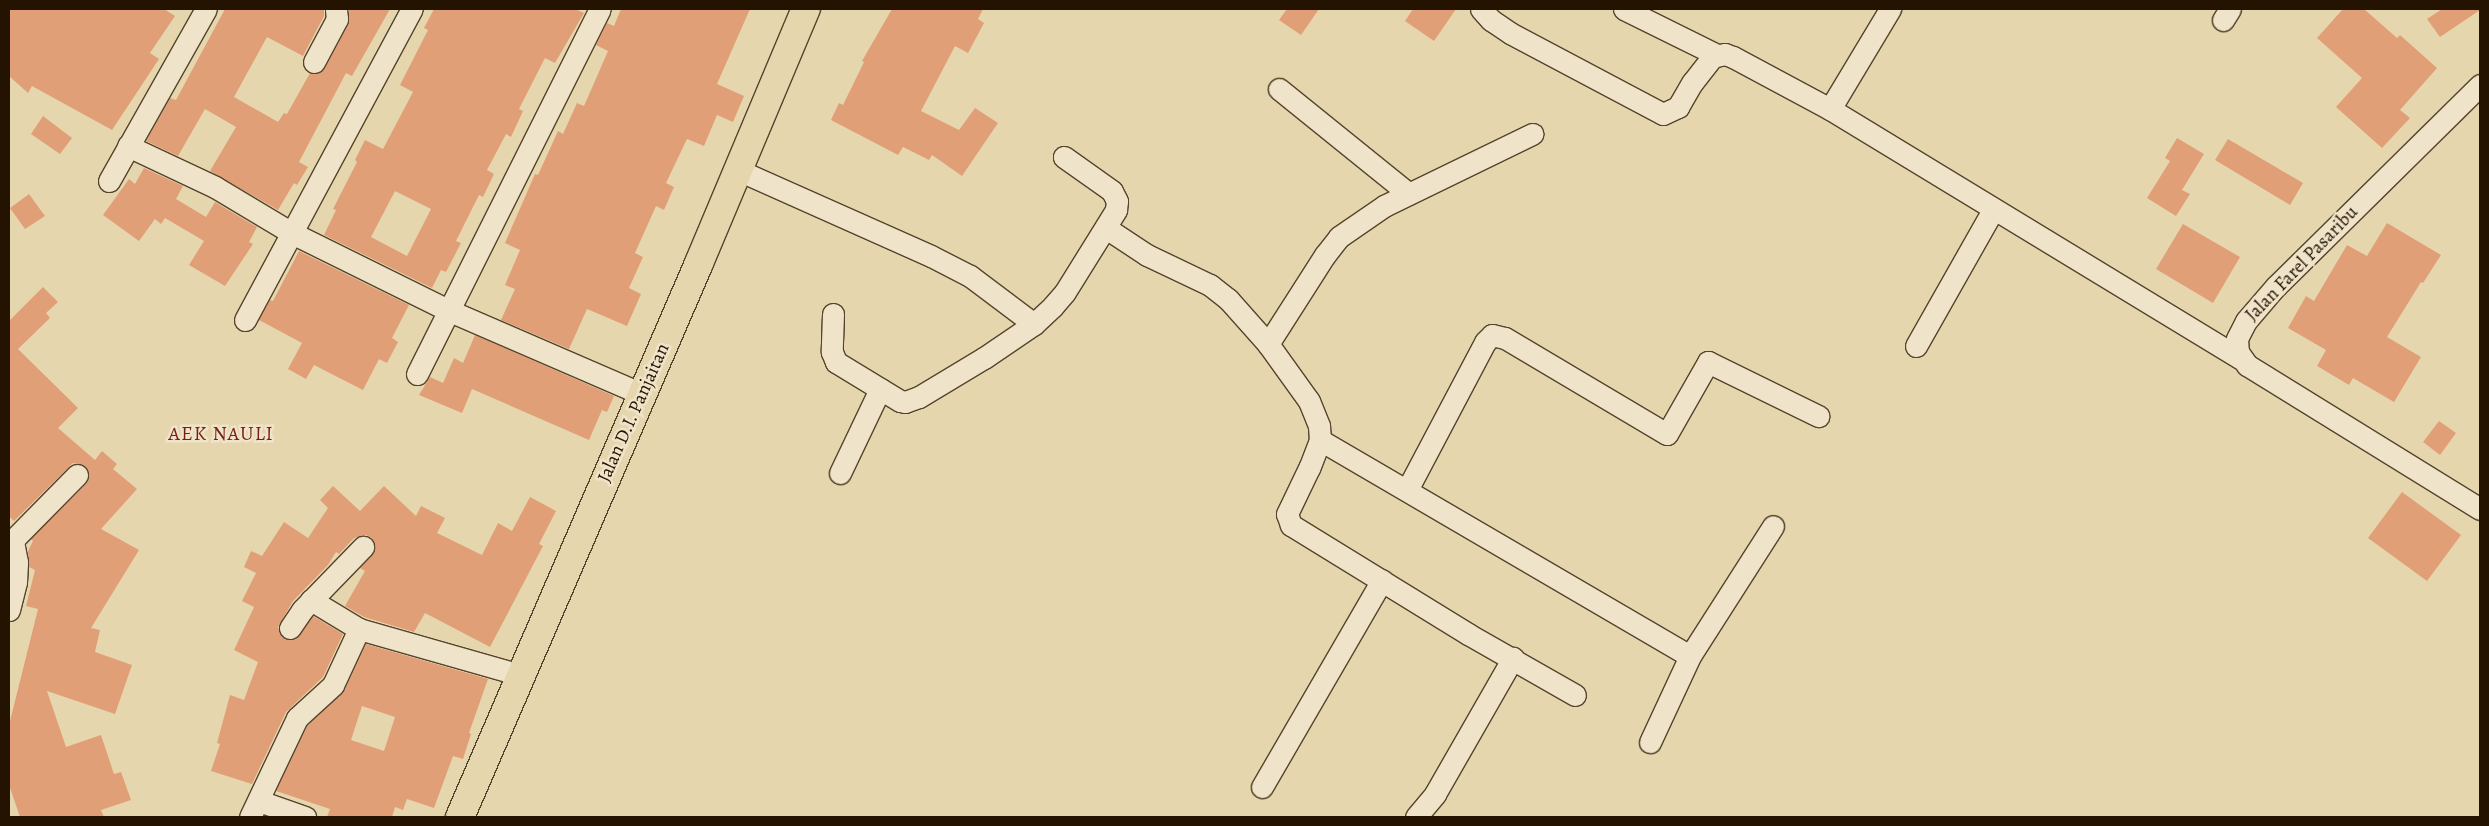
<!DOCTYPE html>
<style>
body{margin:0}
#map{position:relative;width:2489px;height:826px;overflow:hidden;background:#e6d6ad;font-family:Alegreya,serif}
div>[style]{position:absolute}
.building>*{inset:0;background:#e19f78}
.roads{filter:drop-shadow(1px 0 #55442c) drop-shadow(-1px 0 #55442c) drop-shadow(0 1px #55442c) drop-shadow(0 -1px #55442c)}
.minor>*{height:21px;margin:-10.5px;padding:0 10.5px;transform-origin:10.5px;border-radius:10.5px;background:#efe4ca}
.major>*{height:28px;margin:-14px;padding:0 14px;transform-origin:14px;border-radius:14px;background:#e6d6ad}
span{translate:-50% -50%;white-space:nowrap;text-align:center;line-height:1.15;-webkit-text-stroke:5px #efe4ca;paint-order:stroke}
.street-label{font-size:19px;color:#251301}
.neighbourhood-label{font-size:20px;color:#7a1f14;letter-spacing:1px}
.frame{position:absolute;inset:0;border:10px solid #251301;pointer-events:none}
</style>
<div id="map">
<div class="building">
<i style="clip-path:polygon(9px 9px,164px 9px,175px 16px,150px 53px,159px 59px,112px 130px,32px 86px,28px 93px,9px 76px)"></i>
<i style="clip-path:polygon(225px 9px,324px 9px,324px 16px,303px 56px,267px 37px,234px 97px,278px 122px,284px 113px,287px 114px,310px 73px,320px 73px,325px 68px,348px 25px,349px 9px,390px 9px,352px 76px,346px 73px,299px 162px,308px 167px,297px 185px,294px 183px,278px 210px,210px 171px,236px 127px,205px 109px,178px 156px,146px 141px,170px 98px,176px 100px)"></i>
<i style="clip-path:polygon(evenodd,434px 9px,575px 9px,584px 13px,555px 63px,545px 58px,519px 109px,523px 111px,511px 137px,506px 134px,487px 170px,494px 174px,483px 197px,479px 195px,456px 241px,461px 243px,446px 272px,441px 270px,432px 288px,324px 235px,336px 210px,333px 209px,357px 162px,355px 160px,365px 140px,383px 149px,413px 92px,400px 85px,428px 30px,424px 28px,434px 9px,395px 191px,431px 209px,407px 256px,371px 237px,395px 191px)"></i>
<i style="clip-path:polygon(621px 9px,750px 9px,717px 84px,744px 96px,733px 122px,717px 115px,704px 146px,687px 139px,666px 183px,674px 187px,664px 210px,656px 206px,635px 253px,643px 257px,629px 288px,641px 294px,627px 326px,587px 309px,569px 349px,501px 320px,515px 289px,505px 285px,520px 250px,505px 243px,535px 174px,538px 175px,558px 131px,563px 134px,577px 103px,584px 106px,608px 51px,596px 45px,607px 23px,614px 26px)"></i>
<i style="clip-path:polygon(892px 9px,983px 9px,978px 19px,984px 23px,968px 53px,955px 46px,921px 111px,959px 130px,975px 108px,998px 123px,962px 176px,932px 155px,929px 160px,903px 147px,898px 155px,831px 120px,839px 103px,843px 105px,864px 62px,862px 61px)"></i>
<i style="clip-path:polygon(1287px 9px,1319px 9px,1301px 35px,1279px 20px)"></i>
<i style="clip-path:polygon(1413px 9px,1456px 9px,1434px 41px,1405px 21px)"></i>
<i style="clip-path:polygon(2343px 9px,2364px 9px,2397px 38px,2400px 35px,2437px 68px,2400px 110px,2410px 118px,2382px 148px,2336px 107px,2362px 78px,2317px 38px)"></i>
<i style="clip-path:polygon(2442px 9px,2480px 9px,2480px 10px,2440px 37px,2427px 19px)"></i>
<i style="clip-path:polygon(43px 116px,72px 138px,60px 154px,31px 134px)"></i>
<i style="clip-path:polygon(2177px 138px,2204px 154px,2182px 190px,2190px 194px,2176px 216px,2147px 198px,2170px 161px,2165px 158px)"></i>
<i style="clip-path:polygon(2228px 139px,2303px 183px,2290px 205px,2215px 160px)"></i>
<i style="clip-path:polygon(144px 168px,183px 186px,176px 199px,206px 217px,215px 202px,257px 227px,249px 242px,253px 244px,225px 286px,189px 265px,204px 241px,165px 218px,161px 224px,155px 219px,139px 241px,103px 215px,129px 179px,135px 184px)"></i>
<i style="clip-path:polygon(29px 194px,45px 216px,25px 229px,10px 208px)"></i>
<i style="clip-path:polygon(2387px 223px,2441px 255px,2423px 283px,2421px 282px,2387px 337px,2421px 357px,2394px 402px,2353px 378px,2349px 385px,2317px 366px,2326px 350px,2288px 328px,2306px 296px,2314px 301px,2347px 245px,2367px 256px)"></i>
<i style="clip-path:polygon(2183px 224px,2240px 257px,2213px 303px,2156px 269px)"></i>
<i style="clip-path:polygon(299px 251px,409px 305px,392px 338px,398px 342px,387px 363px,379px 359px,363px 390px,314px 365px,306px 379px,288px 369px,302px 343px,259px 320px,270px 300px,273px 301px)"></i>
<i style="clip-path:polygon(43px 287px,58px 302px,46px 313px,50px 318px,18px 349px,78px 408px,58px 428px,95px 460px,102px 451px,117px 464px,113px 469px,137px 489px,101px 529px,139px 550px,91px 628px,100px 630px,95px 652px,132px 665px,115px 714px,47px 691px,66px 747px,101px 735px,114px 774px,121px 772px,131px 800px,101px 810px,104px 817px,20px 817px,9px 785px,9px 725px,38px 609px,26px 606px,35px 570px,29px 567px,28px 551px,33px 541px,31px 539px,86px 484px,89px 478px,85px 466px,73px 463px,14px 521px,9px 516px,9px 321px)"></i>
<i style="clip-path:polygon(475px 335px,614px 396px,607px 412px,602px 410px,589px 440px,472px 389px,462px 413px,419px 395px,430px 377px,443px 383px,454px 358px,463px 363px)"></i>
<i style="clip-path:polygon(2439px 421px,2456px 433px,2440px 455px,2423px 442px)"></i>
<i style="clip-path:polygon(333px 486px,360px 511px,384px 486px,416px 516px,421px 506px,445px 518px,437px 533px,482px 555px,498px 523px,512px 531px,530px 497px,556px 511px,539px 544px,543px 546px,490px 647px,425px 613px,414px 632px,364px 617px,345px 606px,365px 571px,360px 568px,375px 550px,372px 538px,366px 535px,354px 538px,339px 554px,336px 552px,328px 565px,293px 601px,278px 627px,283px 638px,295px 639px,313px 616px,343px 634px,323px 677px,286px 712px,252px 784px,211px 771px,220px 744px,217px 743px,230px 695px,244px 700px,258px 662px,234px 650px,254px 607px,242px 601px,256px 573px,244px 567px,251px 551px,262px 556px,284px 522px,308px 538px,328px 508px,320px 500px)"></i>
<i style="clip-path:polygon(2402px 492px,2461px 535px,2427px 581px,2368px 538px)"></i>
<i style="clip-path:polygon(evenodd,366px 644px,488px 679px,469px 733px,471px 734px,463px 759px,453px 756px,434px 808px,407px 799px,403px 810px,395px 807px,392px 817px,327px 817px,330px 809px,276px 791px,307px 726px,344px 691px,366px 644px,362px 706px,395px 717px,384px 751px,351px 740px,362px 706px)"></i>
</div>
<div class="roads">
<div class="minor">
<i style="left:1481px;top:9px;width:15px;rotate:48deg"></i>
<i style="left:1491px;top:20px;width:23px;rotate:34deg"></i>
<i style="left:1510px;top:33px;width:173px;rotate:27.9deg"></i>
<i style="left:1663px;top:114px;width:17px;rotate:-25deg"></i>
<i style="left:1678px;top:107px;width:28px;rotate:-60deg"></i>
<i style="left:1692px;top:83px;width:33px;rotate:-52deg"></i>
<i style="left:1712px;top:57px;width:13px;rotate:-13deg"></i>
<i style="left:1725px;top:54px;width:9px;rotate:21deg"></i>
<i style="left:1733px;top:57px;width:110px;rotate:28.2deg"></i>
<i style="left:1830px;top:109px;width:481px;rotate:31.3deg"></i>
<i style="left:1624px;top:9px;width:104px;rotate:26.3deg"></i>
<i style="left:2223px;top:20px;width:13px;rotate:-58deg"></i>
<i style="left:314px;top:62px;width:49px;rotate:-61.9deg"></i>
<i style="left:337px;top:19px;width:10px;rotate:-96deg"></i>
<i style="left:2480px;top:85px;width:286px;rotate:135.4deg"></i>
<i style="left:2276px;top:286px;width:46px;rotate:130.6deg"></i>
<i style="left:2246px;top:321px;width:20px;rotate:117deg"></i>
<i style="left:2237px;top:339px;width:13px;rotate:86deg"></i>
<i style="left:2238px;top:352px;width:16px;rotate:55deg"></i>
<i style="left:2247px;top:365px;width:274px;rotate:31.7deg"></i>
<i style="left:1279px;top:89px;width:166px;rotate:38.9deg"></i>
<i style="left:1830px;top:109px;width:117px;rotate:-59deg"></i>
<i style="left:128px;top:146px;width:96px;rotate:25.2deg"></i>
<i style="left:215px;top:187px;width:90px;rotate:30.9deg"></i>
<i style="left:292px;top:233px;width:176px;rotate:26.3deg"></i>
<i style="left:450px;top:311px;width:209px;rotate:23.4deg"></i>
<i style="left:738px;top:170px;width:211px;rotate:24deg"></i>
<i style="left:931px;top:256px;width:44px;rotate:27.1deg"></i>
<i style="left:970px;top:276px;width:80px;rotate:36.9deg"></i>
<i style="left:109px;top:181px;width:197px;rotate:-60.6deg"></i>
<i style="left:1106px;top:228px;width:49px;rotate:33.4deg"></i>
<i style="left:1147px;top:255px;width:70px;rotate:25.5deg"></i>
<i style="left:1210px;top:285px;width:23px;rotate:38deg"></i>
<i style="left:1228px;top:299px;width:60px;rotate:48.4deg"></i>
<i style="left:1268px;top:344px;width:70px;rotate:54.3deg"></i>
<i style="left:1309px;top:401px;width:27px;rotate:68deg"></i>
<i style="left:1319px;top:426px;width:14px;rotate:86deg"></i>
<i style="left:1320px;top:440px;width:30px;rotate:111deg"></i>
<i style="left:1309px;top:468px;width:51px;rotate:115.6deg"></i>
<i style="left:1287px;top:514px;width:12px;rotate:70deg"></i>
<i style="left:1291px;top:525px;width:208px;rotate:31.6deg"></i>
<i style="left:1468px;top:634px;width:123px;rotate:29.7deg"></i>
<i style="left:833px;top:314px;width:38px;rotate:92deg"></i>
<i style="left:832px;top:352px;width:11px;rotate:68deg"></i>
<i style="left:836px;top:362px;width:75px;rotate:31.4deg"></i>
<i style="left:900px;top:401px;width:5px;rotate:11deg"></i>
<i style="left:905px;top:402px;width:15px;rotate:-20deg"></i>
<i style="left:919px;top:397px;width:76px;rotate:-31deg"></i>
<i style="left:984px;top:358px;width:60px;rotate:-34.2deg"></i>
<i style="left:1034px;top:324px;width:26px;rotate:-43deg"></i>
<i style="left:1053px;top:306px;width:18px;rotate:-49deg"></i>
<i style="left:1065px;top:292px;width:97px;rotate:-58.1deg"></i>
<i style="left:1116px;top:210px;width:9px;rotate:-84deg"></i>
<i style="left:1117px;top:201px;width:11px;rotate:-117deg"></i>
<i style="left:1112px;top:191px;width:59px;rotate:-144.7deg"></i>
<i style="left:245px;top:320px;width:353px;rotate:-61.8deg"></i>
<i style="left:1268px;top:344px;width:106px;rotate:-57.4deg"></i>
<i style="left:1325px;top:255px;width:23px;rotate:-52deg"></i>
<i style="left:1339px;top:237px;width:55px;rotate:-34.6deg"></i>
<i style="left:1384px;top:206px;width:165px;rotate:-25.9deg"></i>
<i style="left:1916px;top:346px;width:156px;rotate:-60.5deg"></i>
<i style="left:417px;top:374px;width:408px;rotate:-63.4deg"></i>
<i style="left:1320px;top:440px;width:428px;rotate:30.3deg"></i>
<i style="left:1690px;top:656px;width:95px;rotate:114.9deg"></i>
<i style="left:840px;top:473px;width:93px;rotate:-64.5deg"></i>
<i style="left:1407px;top:490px;width:167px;rotate:-62.2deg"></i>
<i style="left:1485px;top:342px;width:10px;rotate:-45deg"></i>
<i style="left:1492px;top:335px;width:13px;rotate:13deg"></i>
<i style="left:1505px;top:338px;width:188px;rotate:30.7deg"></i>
<i style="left:1667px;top:434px;width:83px;rotate:-60.3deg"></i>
<i style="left:1708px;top:362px;width:123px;rotate:26.1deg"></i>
<i style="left:9px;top:544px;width:97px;rotate:-45.4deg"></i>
<i style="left:311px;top:600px;width:56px;rotate:31.1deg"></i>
<i style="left:359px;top:629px;width:168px;rotate:15.9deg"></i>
<i style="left:9px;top:610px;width:29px;rotate:-76deg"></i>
<i style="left:16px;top:582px;width:20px;rotate:-87deg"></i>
<i style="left:17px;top:562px;width:21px;rotate:-101deg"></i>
<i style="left:290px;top:628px;width:22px;rotate:-56deg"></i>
<i style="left:302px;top:610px;width:88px;rotate:-45.9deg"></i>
<i style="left:1690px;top:656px;width:154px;rotate:-57.4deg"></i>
<i style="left:1262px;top:787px;width:239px;rotate:-59.9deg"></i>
<i style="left:259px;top:801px;width:49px;rotate:19.2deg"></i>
<i style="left:250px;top:817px;width:110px;rotate:-64.6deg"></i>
<i style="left:297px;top:718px;width:49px;rotate:-42.5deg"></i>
<i style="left:333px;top:685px;width:62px;rotate:-65.1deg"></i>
<i style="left:1416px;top:817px;width:30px;rotate:-50deg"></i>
<i style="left:1435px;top:794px;width:157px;rotate:-60.2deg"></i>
</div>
<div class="major">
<i style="left:460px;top:817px;width:603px;rotate:-66.66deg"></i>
<i style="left:699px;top:263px;width:276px;rotate:-67.2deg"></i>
</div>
</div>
<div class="street-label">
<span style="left:2302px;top:264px;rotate:-46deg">Jalan Farel Pasaribu</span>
<span style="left:634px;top:413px;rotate:-66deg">Jalan D.I. Panjaitan</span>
</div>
<div class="neighbourhood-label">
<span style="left:221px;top:433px">AEK NAULI</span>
</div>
<div class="frame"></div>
</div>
